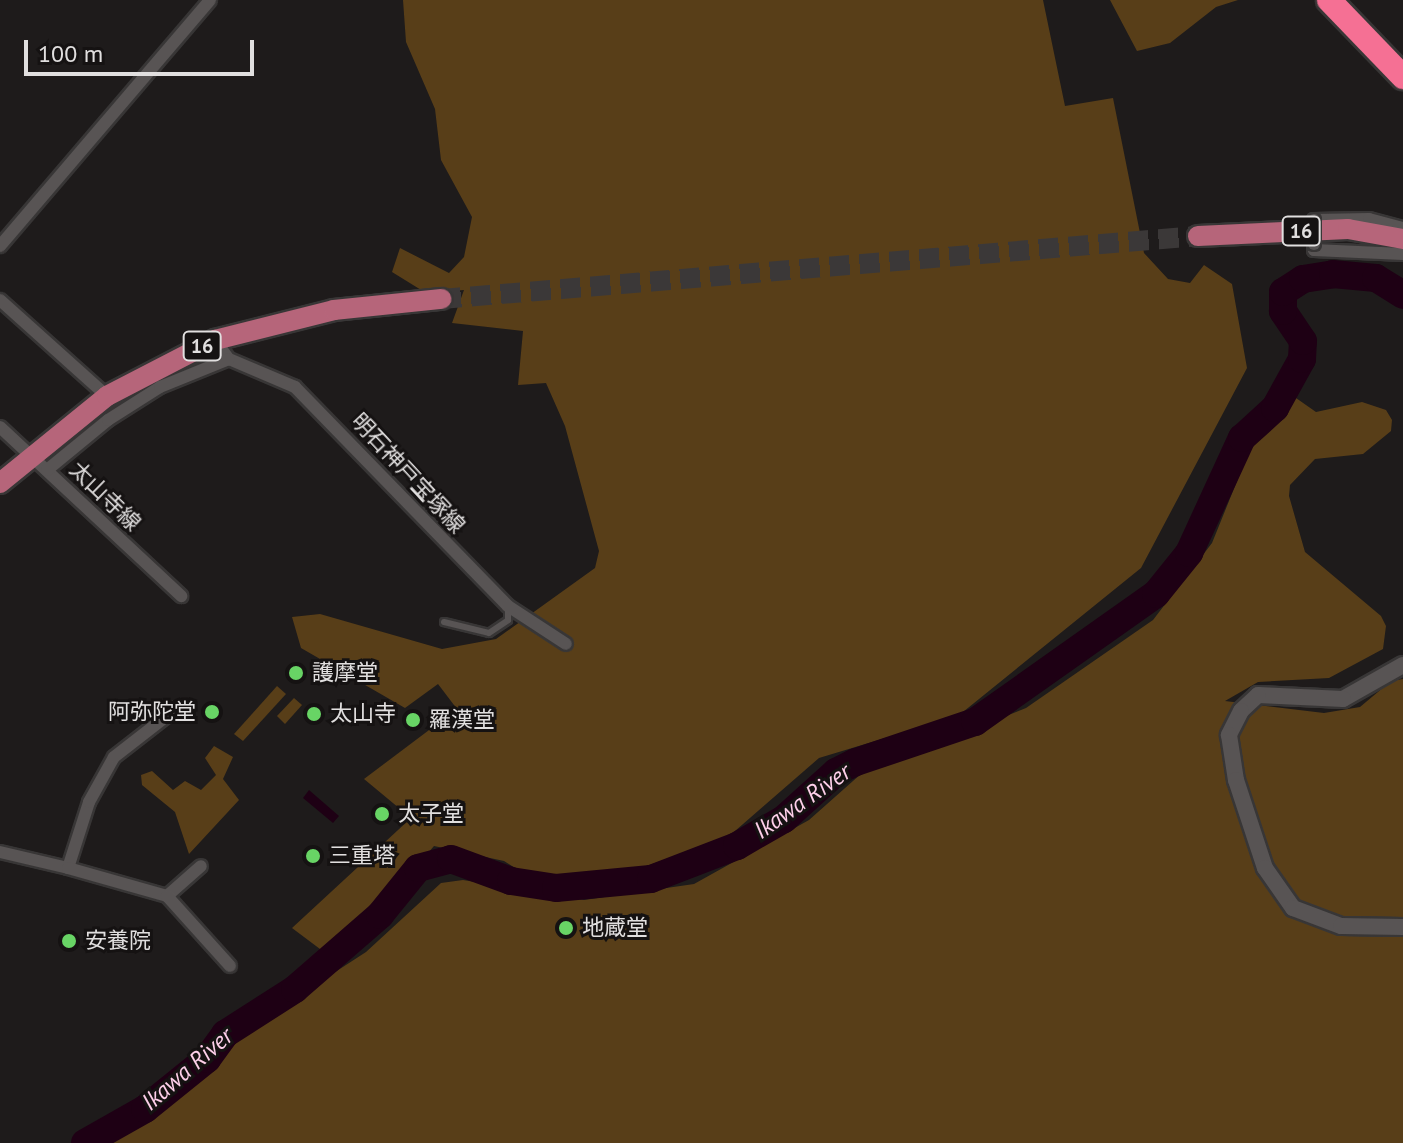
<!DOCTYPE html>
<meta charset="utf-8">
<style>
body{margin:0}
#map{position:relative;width:1403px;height:1143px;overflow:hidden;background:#1e1b1b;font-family:"PT Sans","Noto Sans JP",sans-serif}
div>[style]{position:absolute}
.green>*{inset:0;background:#583e18}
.water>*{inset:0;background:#1e0014}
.river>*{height:28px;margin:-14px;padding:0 14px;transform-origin:14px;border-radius:14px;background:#1e0014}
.primary-tunnel>*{height:20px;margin-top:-10px;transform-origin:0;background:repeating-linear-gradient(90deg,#3b3838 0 20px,transparent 0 30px)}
.roads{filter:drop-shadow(2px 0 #383636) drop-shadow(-2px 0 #383636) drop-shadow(0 2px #383636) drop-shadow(0 -2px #383636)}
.service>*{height:6px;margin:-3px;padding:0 3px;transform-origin:3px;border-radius:3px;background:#585454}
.minor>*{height:12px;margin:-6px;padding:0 6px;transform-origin:6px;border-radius:6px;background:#585454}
.tertiary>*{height:16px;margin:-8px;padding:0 8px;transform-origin:8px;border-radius:8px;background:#585454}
.primary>*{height:20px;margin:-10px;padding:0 10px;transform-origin:10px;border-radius:10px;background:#b6657a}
.motorway>*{height:24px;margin:-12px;padding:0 12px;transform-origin:12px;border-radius:12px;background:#f57094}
.bridges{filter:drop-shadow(2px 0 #383636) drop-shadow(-2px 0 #383636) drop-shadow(0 2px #383636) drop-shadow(0 -2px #383636)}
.minor-bridge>*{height:12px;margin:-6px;padding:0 6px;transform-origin:6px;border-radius:6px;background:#585454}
.dots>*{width:22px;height:22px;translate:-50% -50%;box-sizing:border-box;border:4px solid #151212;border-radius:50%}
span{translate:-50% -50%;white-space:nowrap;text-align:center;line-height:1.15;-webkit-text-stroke:6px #151212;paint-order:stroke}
.shield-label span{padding:2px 6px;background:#151212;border:2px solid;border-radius:6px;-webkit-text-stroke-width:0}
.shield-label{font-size:20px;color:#e1dfdf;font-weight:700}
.street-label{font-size:22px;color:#e1dfdf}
.poi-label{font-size:22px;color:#e1dfdf}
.left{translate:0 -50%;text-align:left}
.right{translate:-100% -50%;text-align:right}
.water-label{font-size:24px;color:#fdcfe9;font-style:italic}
.scale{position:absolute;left:24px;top:40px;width:230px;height:36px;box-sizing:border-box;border:4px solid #e1dfdf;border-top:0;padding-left:10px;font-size:24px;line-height:28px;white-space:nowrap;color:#e1dfdf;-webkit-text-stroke:6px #151212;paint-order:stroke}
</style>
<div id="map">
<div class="green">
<i style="clip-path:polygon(403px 0,1043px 0,1065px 106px,1113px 98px,1144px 253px,1168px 279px,1190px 283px,1204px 265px,1232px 284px,1247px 368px,1141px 568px,958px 716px,819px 758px,727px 838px,632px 871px,528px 876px,504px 861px,434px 846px,378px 911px,324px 952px,292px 928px,411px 818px,364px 779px,457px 709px,438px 684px,405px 708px,301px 648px,292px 617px,320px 614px,442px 649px,496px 639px,595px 568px,599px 551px,565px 426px,546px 383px,518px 385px,523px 331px,452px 323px,464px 290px,426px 293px,392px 272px,400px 248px,449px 273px,464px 257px,472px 217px,441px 160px,435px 109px,406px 42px)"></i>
<i style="clip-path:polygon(1110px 0,1238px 0,1216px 7px,1170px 43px,1137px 51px)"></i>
<i style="clip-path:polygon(1296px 398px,1316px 412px,1362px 402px,1386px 410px,1392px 420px,1391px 431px,1363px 454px,1315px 459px,1290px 485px,1289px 496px,1305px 552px,1381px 616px,1386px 626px,1383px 649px,1329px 678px,1258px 682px,1225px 701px,1324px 713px,1360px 707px,1391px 681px,1403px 679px,1403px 1143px,111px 1143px,238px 1035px,366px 952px,441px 883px,463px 880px,584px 900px,694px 884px,809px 820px,862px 773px,1026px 708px,1153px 620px,1212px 543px,1252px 444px)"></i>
<i style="clip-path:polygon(277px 686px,286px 694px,243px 741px,234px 734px)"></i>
<i style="clip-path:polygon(294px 698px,302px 705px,285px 724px,277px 716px)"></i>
<i style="clip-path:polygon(214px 746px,233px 757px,223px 779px,239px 800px,189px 854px,175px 812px,142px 785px,141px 775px,152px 771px,173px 790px,185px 781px,201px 790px,216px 775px,205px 758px)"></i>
</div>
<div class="water">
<i style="clip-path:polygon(309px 790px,339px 816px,333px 823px,303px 798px)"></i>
</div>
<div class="river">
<i style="left:85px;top:1143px;width:69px;rotate:-29.5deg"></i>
<i style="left:145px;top:1109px;width:80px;rotate:-38.9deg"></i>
<i style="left:207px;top:1059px;width:31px;rotate:-54deg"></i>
<i style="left:225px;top:1034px;width:83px;rotate:-32.7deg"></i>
<i style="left:295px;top:989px;width:113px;rotate:-41deg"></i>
<i style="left:380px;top:915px;width:60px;rotate:-51deg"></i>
<i style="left:418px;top:868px;width:34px;rotate:-15deg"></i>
<i style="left:451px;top:859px;width:64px;rotate:20.1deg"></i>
<i style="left:511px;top:881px;width:46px;rotate:8.8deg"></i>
<i style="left:556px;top:888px;width:95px;rotate:-5.4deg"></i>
<i style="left:651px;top:879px;width:92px;rotate:-21deg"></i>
<i style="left:737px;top:846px;width:54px;rotate:-29.9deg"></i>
<i style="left:784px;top:819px;width:70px;rotate:-42.1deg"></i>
<i style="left:836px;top:772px;width:22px;rotate:-27deg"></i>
<i style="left:856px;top:762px;width:126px;rotate:-18.6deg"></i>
<i style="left:975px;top:722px;width:222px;rotate:-35.3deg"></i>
<i style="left:1156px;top:594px;width:53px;rotate:-51.2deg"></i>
<i style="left:1189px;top:553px;width:127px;rotate:-65.3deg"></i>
<i style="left:1242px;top:438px;width:45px;rotate:-42.3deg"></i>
<i style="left:1275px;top:408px;width:56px;rotate:-61.1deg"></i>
<i style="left:1302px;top:359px;width:18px;rotate:-87deg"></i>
<i style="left:1303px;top:341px;width:36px;rotate:-124deg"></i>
<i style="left:1283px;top:311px;width:19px;rotate:-90deg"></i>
<i style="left:1283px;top:292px;width:24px;rotate:-33deg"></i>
<i style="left:1303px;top:279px;width:30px;rotate:-9deg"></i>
<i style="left:1333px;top:274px;width:43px;rotate:5.3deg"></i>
<i style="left:1376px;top:278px;width:32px;rotate:32deg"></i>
</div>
<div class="primary-tunnel">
<i style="left:441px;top:299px;width:760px;rotate:-4.76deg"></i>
</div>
<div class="roads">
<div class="service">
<i style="left:444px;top:622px;width:46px;rotate:13.7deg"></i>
<i style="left:489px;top:633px;width:23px;rotate:-34deg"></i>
<i style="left:508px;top:620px;width:14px;rotate:-90deg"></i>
</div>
<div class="minor">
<i style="left:1314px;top:220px;width:55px;rotate:-1deg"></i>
<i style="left:1369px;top:219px;width:35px;rotate:15deg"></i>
<i style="left:1314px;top:244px;width:6px;rotate:90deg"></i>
<i style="left:1314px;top:250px;width:89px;rotate:2.6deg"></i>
<i style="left:0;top:246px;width:323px;rotate:-49.5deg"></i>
<i style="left:0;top:300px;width:144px;rotate:41.9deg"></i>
<i style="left:215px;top:340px;width:24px;rotate:54deg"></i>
<i style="left:229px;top:359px;width:72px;rotate:23deg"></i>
<i style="left:295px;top:387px;width:305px;rotate:45.8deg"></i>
<i style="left:508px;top:606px;width:69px;rotate:33.2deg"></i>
<i style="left:0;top:427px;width:248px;rotate:43deg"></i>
<i style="left:47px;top:470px;width:79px;rotate:-39.3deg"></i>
<i style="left:108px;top:420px;width:62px;rotate:-32.4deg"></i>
<i style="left:160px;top:387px;width:74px;rotate:-22.1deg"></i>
<i style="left:0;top:852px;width:70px;rotate:13.2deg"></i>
<i style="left:68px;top:868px;width:69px;rotate:-72.3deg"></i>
<i style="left:89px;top:802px;width:51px;rotate:-60.9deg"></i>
<i style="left:114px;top:757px;width:80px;rotate:-37.9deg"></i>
<i style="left:68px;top:868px;width:103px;rotate:15.8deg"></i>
<i style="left:167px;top:896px;width:45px;rotate:-41.4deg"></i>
<i style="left:167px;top:896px;width:94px;rotate:48deg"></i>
</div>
<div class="tertiary">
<i style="left:1403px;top:665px;width:69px;rotate:150.5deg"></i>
<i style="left:1343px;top:699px;width:85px;rotate:-177.3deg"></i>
<i style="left:1258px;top:695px;width:23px;rotate:137deg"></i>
<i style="left:1241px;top:711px;width:27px;rotate:117deg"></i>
<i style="left:1229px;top:735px;width:46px;rotate:81.2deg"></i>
<i style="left:1236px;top:780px;width:93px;rotate:71.8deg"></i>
<i style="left:1265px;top:868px;width:49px;rotate:55deg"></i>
<i style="left:1293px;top:908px;width:51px;rotate:20.6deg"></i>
<i style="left:1341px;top:926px;width:62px;rotate:0.9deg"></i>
</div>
<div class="primary">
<i style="left:1198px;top:236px;width:150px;rotate:-2.7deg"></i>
<i style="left:1348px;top:229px;width:56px;rotate:10.3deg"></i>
<i style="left:0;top:483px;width:138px;rotate:-39.1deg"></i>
<i style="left:107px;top:396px;width:122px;rotate:-27.4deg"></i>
<i style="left:215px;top:340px;width:123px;rotate:-14.1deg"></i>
<i style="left:334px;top:310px;width:108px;rotate:-5.9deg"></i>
</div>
<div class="motorway">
<i style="left:1329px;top:0;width:107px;rotate:46.1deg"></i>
</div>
</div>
<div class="bridges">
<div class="minor-bridge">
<i style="left:1314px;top:220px;width:24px;rotate:90deg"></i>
</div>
</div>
<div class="dots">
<i style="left:296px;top:673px;background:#68d465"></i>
<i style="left:212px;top:712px;background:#68d465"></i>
<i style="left:314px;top:714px;background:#68d465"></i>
<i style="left:413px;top:720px;background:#68d465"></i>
<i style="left:382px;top:814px;background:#68d465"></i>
<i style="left:313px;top:856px;background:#68d465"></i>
<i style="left:566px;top:928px;background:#68d465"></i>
<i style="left:69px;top:941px;background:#68d465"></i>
</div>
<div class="shield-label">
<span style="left:1301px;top:231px">16</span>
<span style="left:202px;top:346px">16</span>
</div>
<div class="street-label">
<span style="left:408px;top:473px;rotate:47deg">明石神戸宝塚線</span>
<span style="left:105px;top:496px;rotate:44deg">太山寺線</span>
</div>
<div class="poi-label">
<span class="left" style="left:312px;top:673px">護摩堂</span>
<span class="right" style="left:196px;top:712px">阿弥陀堂</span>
<span class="left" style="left:330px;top:714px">太山寺</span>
<span class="left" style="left:429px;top:720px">羅漢堂</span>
<span class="left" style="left:398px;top:814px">太子堂</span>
<span class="left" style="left:329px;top:856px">三重塔</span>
<span class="left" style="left:582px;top:928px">地蔵堂</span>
<span class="left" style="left:85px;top:941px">安養院</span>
</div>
<div class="water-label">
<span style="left:802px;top:801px;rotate:-35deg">Ikawa River</span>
<span style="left:187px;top:1069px;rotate:-41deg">Ikawa River</span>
</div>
<div class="scale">100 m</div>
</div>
